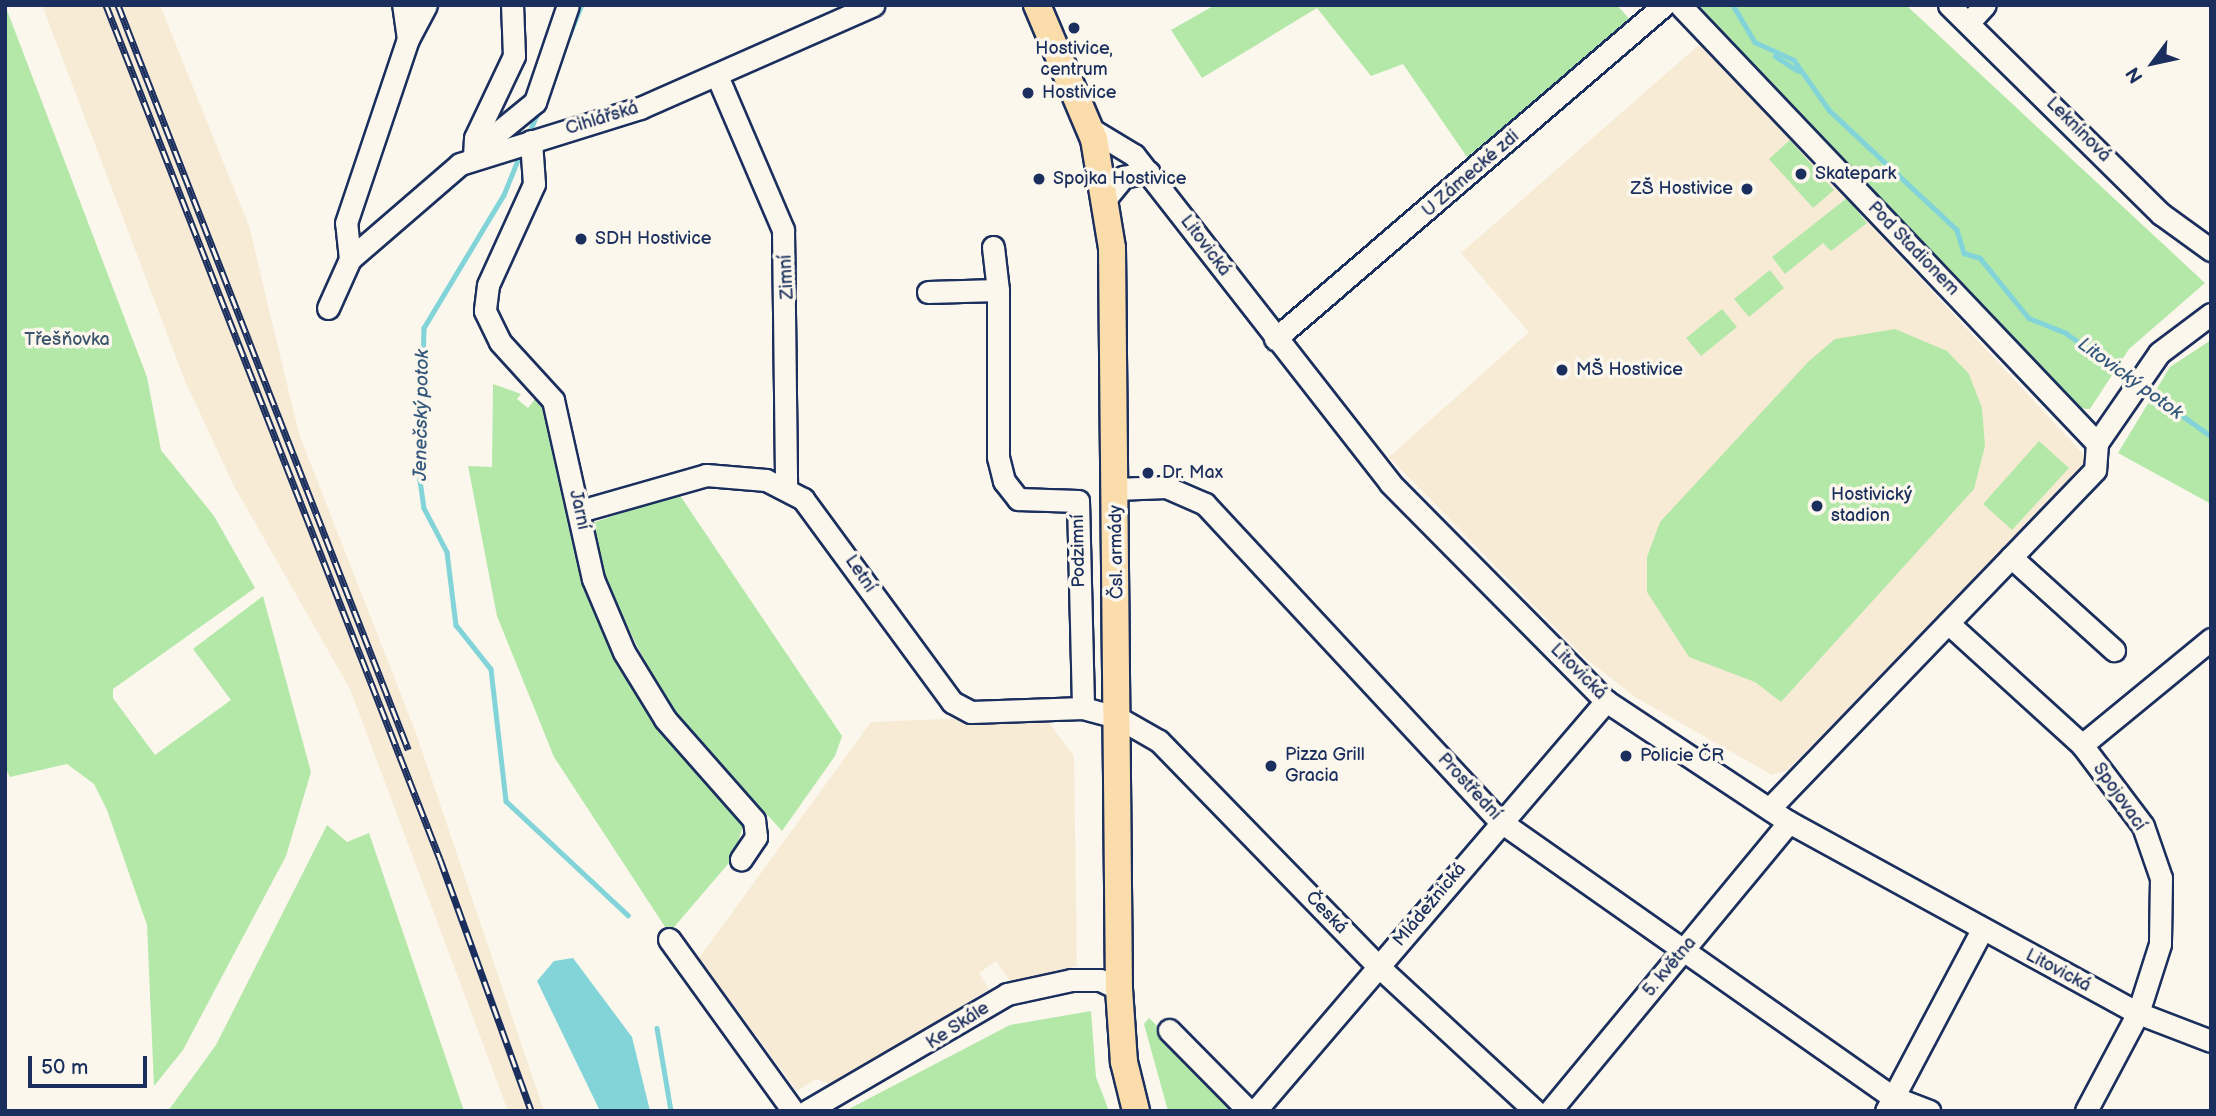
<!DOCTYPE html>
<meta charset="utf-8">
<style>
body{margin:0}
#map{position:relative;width:2216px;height:1116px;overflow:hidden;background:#fbf7ec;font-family:"Balsamiq Sans",sans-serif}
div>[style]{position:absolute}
.built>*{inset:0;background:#f8ebd6}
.green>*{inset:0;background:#b4e8a9}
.water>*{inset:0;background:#82d4d9}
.stream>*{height:4.5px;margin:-2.25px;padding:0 2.25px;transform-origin:2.25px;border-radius:2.25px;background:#82d4d9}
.roads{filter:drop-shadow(2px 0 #1b2f5e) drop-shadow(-2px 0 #1b2f5e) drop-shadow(0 2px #1b2f5e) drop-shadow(0 -2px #1b2f5e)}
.minor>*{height:21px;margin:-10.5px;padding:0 10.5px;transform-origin:10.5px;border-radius:10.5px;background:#fbf7ec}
.major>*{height:26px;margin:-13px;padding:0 13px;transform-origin:13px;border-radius:13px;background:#fbddab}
.rail>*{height:7px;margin-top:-3.5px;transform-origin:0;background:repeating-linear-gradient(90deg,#fbf7ec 0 13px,#1b2f5e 0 26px);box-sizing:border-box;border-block:2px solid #1b2f5e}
.dots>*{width:19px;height:19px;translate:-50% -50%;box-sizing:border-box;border:4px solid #fbf7ec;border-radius:50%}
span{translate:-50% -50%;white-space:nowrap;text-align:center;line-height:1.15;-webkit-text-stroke:7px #fbf7ec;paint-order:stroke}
.poi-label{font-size:18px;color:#1b2f5e}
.left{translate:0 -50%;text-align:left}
.right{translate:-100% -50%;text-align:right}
.street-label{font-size:18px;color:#1b2f5e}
.park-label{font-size:18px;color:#3a546d}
.water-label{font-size:19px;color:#35587d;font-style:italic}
.frame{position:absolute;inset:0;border:7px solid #1b2f5e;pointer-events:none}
.north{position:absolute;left:2118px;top:28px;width:70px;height:70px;-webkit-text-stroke:5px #fbf7ec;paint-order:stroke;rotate:237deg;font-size:19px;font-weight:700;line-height:28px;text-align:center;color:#1b2f5e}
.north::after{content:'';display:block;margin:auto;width:24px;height:32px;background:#1b2f5e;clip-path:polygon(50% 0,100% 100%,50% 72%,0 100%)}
.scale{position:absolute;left:28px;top:1056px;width:119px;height:32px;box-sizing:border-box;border:4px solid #1b2f5e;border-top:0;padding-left:9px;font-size:21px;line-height:24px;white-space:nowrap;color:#1b2f5e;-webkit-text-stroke:5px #fbf7ec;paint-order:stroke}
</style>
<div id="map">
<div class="built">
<i style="clip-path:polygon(42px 5px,160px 5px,249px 226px,299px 434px,416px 733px,544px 1111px,508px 1111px,350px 689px,234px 486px,185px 381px)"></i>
<i style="clip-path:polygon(1701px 43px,2086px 457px,2079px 471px,1788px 770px,1772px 775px,1635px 697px,1585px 658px,1389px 457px,1529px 332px,1461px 253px)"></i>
<i style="clip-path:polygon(1043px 715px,1074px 756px,1077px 966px,1010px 981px,996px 961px,979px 973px,989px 989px,833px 1085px,816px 1079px,797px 1091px,699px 958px,871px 722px)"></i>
</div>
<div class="green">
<i style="clip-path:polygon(5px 5px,147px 377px,161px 450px,214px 516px,255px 588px,113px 689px,113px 698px,155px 755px,231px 700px,193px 649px,263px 596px,311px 772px,286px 856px,183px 1050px,154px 1086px,147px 925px,107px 810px,94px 784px,67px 764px,10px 777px,5px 768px)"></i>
<i style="clip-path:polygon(1215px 5px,1617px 5px,1633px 23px,1467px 157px,1403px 64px,1371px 76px,1317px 8px,1202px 78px,1171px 30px)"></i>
<i style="clip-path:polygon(1690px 5px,1906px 5px,2205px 283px,2129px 349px,2090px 409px,2072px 408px)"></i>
<i style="clip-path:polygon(1790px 140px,1834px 190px,1813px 208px,1769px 159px)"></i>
<i style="clip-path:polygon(1847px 198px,1867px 223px,1831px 251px,1823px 243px,1785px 274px,1772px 257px)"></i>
<i style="clip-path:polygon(1770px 270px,1784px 288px,1749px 317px,1734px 299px)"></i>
<i style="clip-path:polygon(1722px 309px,1737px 327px,1701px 356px,1686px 338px)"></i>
<i style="clip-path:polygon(1895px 329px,1947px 351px,1969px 374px,1982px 408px,1985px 446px,1974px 489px,1781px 702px,1755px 682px,1689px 657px,1647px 592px,1647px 557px,1660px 522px,1809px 361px,1835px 339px)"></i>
<i style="clip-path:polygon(2211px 340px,2211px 504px,2118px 453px,2170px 367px)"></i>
<i style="clip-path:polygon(493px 384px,521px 394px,517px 399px,528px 408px,535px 399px,545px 402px,590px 595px,743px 825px,734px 857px,669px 933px,554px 757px,497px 616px,468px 466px,492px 467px)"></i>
<i style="clip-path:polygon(2039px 441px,2069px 468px,2012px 530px,1983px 504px)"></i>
<i style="clip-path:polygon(679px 494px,842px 736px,835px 756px,782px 831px,666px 704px,603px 577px,589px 524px)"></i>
<i style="clip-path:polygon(327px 825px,347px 842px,369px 833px,464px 1111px,168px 1111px,216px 1045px)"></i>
<i style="clip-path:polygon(1091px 1011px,1096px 1077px,1109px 1111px,845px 1111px,1010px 1025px)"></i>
<i style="clip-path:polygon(1149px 1018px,1239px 1108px,1237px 1111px,1168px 1111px,1144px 1024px)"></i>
</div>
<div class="water">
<i style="clip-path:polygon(573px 958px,632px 1037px,650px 1111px,600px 1111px,537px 981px,554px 961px)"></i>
</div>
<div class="stream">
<i style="left:1733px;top:5px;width:43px;rotate:59.3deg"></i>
<i style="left:1755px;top:42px;width:43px;rotate:24.8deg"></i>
<i style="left:1794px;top:60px;width:62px;rotate:54.8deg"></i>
<i style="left:1830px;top:111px;width:174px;rotate:43.1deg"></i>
<i style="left:1957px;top:230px;width:24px;rotate:73deg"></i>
<i style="left:1964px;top:253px;width:17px;rotate:17deg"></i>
<i style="left:1980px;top:258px;width:77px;rotate:50.8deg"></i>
<i style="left:2029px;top:318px;width:40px;rotate:22deg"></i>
<i style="left:2066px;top:333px;width:82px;rotate:35.6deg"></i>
<i style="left:568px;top:38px;width:35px;rotate:-68deg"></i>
<i style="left:1775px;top:56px;width:27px;rotate:33deg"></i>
<i style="left:528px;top:135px;width:26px;rotate:-67deg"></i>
<i style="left:521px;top:153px;width:45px;rotate:112deg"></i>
<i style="left:504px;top:195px;width:155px;rotate:121deg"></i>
<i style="left:424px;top:328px;width:152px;rotate:91.5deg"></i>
<i style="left:420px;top:480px;width:28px;rotate:82deg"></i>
<i style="left:424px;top:508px;width:50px;rotate:62.4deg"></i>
<i style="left:447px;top:552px;width:74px;rotate:83deg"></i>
<i style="left:456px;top:625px;width:56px;rotate:51.5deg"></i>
<i style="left:491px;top:669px;width:133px;rotate:83.5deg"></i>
<i style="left:506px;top:801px;width:167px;rotate:43.1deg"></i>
<i style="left:2143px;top:388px;width:83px;rotate:35.2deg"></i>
<i style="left:657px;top:1028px;width:84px;rotate:80.4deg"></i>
</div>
<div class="roads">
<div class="minor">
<i style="left:1680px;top:5px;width:605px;rotate:46.41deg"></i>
<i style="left:2097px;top:443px;width:27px;rotate:94deg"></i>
<i style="left:2095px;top:470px;width:470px;rotate:133.9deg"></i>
<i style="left:1949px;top:5px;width:298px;rotate:44.6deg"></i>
<i style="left:2161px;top:214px;width:62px;rotate:35.8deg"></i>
<i style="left:1969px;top:22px;width:23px;rotate:-47deg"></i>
<i style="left:408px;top:39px;width:38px;rotate:-62deg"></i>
<i style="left:718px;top:78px;width:165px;rotate:66.8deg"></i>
<i style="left:783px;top:230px;width:259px;rotate:89.3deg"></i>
<i style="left:1089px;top:128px;width:52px;rotate:31deg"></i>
<i style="left:1134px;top:155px;width:416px;rotate:52deg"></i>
<i style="left:1390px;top:483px;width:307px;rotate:45.3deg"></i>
<i style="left:1606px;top:701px;width:219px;rotate:33.5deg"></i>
<i style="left:1789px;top:822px;width:398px;rotate:28.7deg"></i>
<i style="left:2138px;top:1013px;width:78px;rotate:21deg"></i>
<i style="left:531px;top:141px;width:43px;rotate:86deg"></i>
<i style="left:534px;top:184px;width:111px;rotate:114.5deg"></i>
<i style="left:488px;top:285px;width:26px;rotate:97deg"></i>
<i style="left:485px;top:311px;width:34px;rotate:64deg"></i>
<i style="left:500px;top:342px;width:79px;rotate:47.6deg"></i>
<i style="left:553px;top:400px;width:183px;rotate:77.4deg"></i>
<i style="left:593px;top:579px;width:79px;rotate:67deg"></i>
<i style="left:624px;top:652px;width:79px;rotate:58.5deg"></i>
<i style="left:665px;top:719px;width:135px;rotate:48.6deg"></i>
<i style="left:754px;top:820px;width:17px;rotate:83deg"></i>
<i style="left:756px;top:837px;width:27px;rotate:124deg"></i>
<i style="left:490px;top:153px;width:15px;rotate:-86deg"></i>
<i style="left:491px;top:138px;width:57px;rotate:-39.3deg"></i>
<i style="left:535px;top:102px;width:102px;rotate:-71.2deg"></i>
<i style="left:474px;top:157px;width:19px;rotate:-87deg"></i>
<i style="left:475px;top:138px;width:91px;rotate:-64.6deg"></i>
<i style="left:514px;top:56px;width:51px;rotate:-92.2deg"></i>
<i style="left:1107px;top:197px;width:26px;rotate:-51deg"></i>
<i style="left:1123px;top:177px;width:26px;rotate:-11deg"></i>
<i style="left:993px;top:247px;width:43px;rotate:83.4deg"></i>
<i style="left:350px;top:259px;width:36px;rotate:-96deg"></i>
<i style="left:346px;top:223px;width:194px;rotate:-71.4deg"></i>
<i style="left:408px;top:39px;width:34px;rotate:-98deg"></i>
<i style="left:928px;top:292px;width:70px;rotate:-1.6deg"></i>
<i style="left:998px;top:290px;width:167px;rotate:90deg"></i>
<i style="left:998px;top:457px;width:25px;rotate:76deg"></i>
<i style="left:1004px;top:481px;width:23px;rotate:52deg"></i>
<i style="left:1018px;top:499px;width:60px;rotate:1.9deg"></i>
<i style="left:1078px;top:501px;width:207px;rotate:88.6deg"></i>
<i style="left:328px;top:308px;width:54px;rotate:-65.8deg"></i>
<i style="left:350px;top:259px;width:145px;rotate:-40.8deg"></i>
<i style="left:460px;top:164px;width:189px;rotate:-17.3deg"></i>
<i style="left:640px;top:108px;width:255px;rotate:-23.8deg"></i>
<i style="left:1275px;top:339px;width:513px;rotate:-40.65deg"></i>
<i style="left:2097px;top:443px;width:109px;rotate:-55.4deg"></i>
<i style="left:2159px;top:353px;width:65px;rotate:-36.9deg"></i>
<i style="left:1116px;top:489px;width:50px;rotate:-2.3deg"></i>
<i style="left:1166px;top:487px;width:43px;rotate:23.6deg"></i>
<i style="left:1205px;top:504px;width:434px;rotate:47.1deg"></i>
<i style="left:1501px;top:822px;width:479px;rotate:35.1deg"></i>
<i style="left:1893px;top:1097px;width:39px;rotate:21deg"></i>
<i style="left:580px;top:511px;width:131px;rotate:-15.9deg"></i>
<i style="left:706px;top:475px;width:60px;rotate:4.8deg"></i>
<i style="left:766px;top:480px;width:42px;rotate:27.2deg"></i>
<i style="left:803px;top:499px;width:252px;rotate:53.7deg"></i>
<i style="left:952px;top:702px;width:21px;rotate:28deg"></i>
<i style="left:971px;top:712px;width:112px;rotate:-2deg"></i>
<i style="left:1083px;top:708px;width:35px;rotate:15deg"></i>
<i style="left:1117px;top:717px;width:48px;rotate:29.7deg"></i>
<i style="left:1159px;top:741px;width:314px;rotate:45.8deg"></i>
<i style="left:1378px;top:966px;width:214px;rotate:42.7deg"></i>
<i style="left:2011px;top:557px;width:139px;rotate:42.1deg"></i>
<i style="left:1948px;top:623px;width:181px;rotate:42.3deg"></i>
<i style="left:2082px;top:745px;width:101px;rotate:53deg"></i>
<i style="left:2143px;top:826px;width:55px;rotate:70.9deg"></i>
<i style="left:2161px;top:878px;width:66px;rotate:90.9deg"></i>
<i style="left:2160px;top:944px;width:72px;rotate:107.7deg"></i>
<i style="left:2138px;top:1013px;width:111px;rotate:118deg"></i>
<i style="left:2082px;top:745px;width:167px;rotate:-39.4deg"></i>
<i style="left:669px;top:939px;width:212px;rotate:54.2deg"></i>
<i style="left:1169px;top:1030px;width:114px;rotate:45.4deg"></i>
<i style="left:807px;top:1111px;width:232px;rotate:-30.3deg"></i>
<i style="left:1007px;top:994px;width:66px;rotate:-12.3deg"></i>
<i style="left:1071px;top:980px;width:29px"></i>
<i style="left:1100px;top:980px;width:21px;rotate:25deg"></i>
<i style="left:1255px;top:1111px;width:540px;rotate:-49.43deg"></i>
<i style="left:1550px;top:1111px;width:375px;rotate:-50.4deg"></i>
<i style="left:1886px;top:1111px;width:205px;rotate:-62.1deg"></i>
</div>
<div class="major">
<i style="left:1037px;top:5px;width:146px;rotate:67deg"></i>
<i style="left:1094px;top:139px;width:110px;rotate:80.6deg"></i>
<i style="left:1112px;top:248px;width:741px;rotate:89.46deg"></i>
<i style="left:1119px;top:989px;width:73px;rotate:86.1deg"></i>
<i style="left:1124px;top:1062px;width:50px;rotate:76.2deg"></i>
</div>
</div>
<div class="rail">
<i style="left:106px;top:5px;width:917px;rotate:68.64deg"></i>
<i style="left:440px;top:859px;width:268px;rotate:70.1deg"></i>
<i style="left:118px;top:5px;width:799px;rotate:68.7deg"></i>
</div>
<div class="dots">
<i style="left:1074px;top:28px;background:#1b2f5e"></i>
<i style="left:1028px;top:93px;background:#1b2f5e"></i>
<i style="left:1801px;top:174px;background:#1b2f5e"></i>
<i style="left:1039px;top:179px;background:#1b2f5e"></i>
<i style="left:1747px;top:189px;background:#1b2f5e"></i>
<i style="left:581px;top:239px;background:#1b2f5e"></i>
<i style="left:1562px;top:370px;background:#1b2f5e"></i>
<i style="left:1148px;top:473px;background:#1b2f5e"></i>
<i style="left:1817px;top:506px;background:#1b2f5e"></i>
<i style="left:1626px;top:756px;background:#1b2f5e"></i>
<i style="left:1271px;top:766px;background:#1b2f5e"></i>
</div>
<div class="poi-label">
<span style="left:1074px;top:60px">Hostivice,<br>centrum</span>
<span class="left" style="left:1042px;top:93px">Hostivice</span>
<span class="left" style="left:1815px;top:174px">Skatepark</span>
<span class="left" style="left:1053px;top:179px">Spojka Hostivice</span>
<span class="right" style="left:1733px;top:189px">ZŠ Hostivice</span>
<span class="left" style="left:595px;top:239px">SDH Hostivice</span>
<span class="left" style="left:1576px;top:370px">MŠ Hostivice</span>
<span class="left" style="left:1162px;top:473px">Dr. Max</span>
<span class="left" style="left:1831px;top:506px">Hostivický<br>stadion</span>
<span class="left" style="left:1285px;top:766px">Pizza Grill<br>Gracia</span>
<span class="left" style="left:1640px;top:756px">Policie ČR</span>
</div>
<div class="street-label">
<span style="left:602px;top:119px;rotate:-17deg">Cihlářská</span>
<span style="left:2078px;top:130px;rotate:45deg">Leknínová</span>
<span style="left:1471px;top:174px;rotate:-41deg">U Zámecké zdi</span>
<span style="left:1205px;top:246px;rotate:53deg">Litovická</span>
<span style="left:1913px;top:249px;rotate:46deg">Pod Stadionem</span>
<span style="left:787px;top:277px;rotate:-93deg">Zimní</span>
<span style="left:579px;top:510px;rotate:78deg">Jarní</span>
<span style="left:1079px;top:551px;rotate:-91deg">Podzimní</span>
<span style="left:1117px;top:552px;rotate:-91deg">Čsl. armády</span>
<span style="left:860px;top:574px;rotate:56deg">Letní</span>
<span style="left:1578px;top:672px;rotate:45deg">Litovická</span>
<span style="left:1469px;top:787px;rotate:47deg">Prostřední</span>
<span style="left:2119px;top:797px;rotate:55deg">Spojovací</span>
<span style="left:1430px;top:905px;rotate:-50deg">Mládežnická</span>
<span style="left:1326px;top:913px;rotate:46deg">Česká</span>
<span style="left:1670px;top:967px;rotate:-50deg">5. května</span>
<span style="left:2058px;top:971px;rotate:28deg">Litovická</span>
<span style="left:958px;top:1026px;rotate:-33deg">Ke Skále</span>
</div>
<div class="park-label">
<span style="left:67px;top:340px">Třešňovka</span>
</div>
<div class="water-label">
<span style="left:2130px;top:379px;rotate:36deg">Litovický potok</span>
<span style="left:422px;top:415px;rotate:-89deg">Jenečský potok</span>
</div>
<div class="frame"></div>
<div class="north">N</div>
<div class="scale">50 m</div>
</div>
